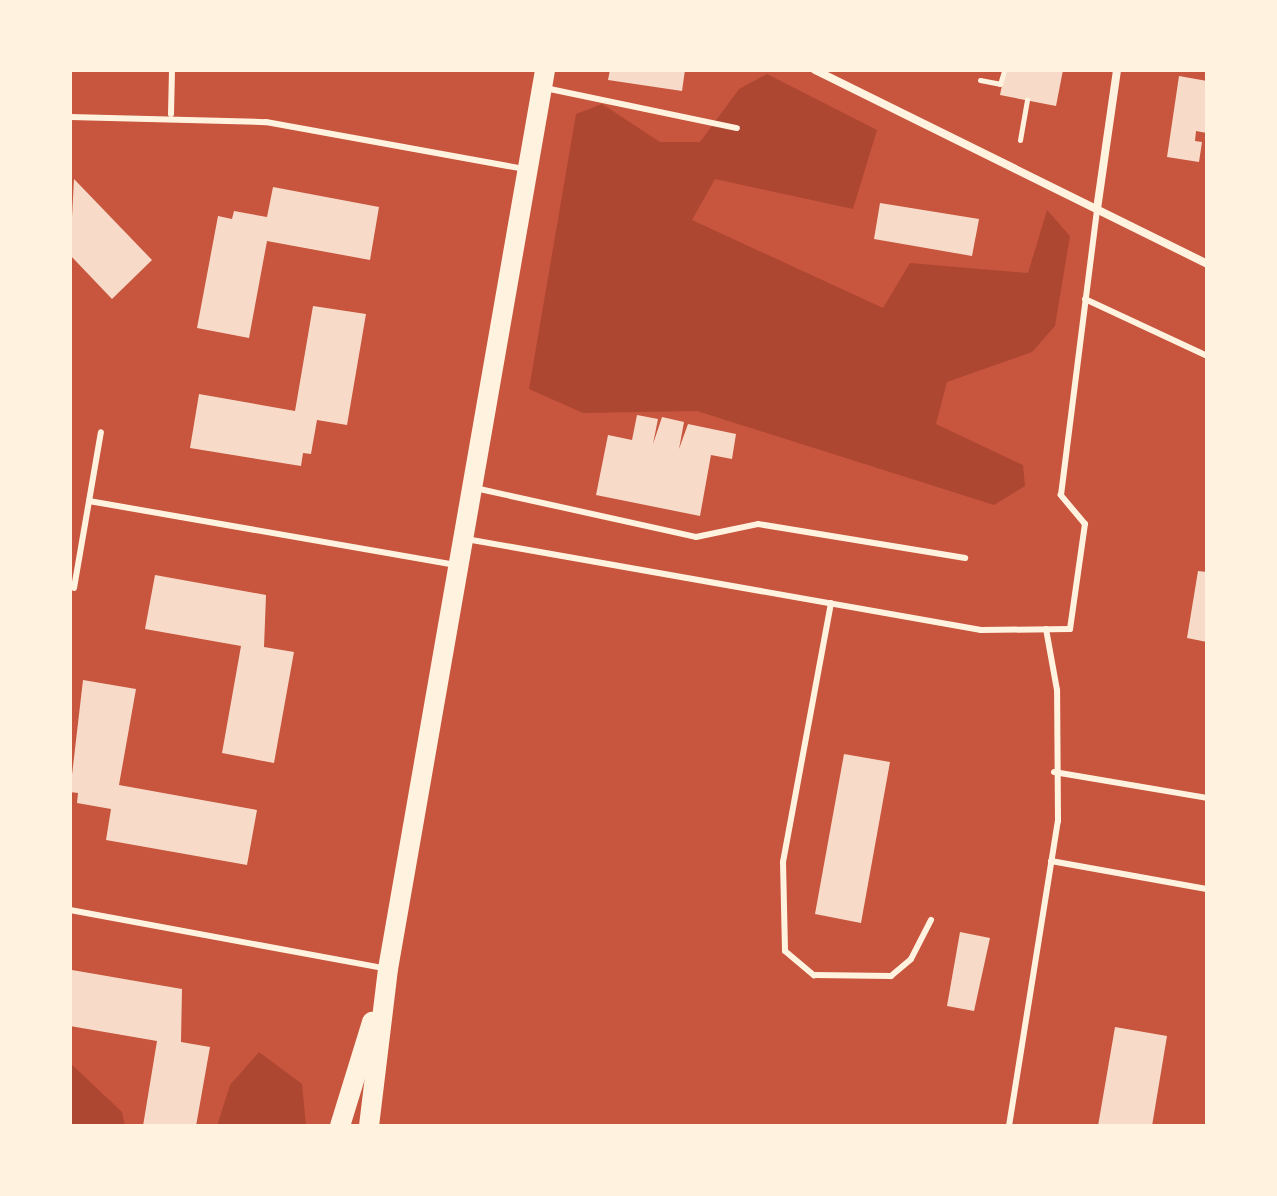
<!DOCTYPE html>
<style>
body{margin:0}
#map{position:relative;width:1277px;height:1196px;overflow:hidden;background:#c8553d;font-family:Jost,sans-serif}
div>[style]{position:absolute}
.green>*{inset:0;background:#ae4732}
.building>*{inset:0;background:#f7dbc8}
.path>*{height:5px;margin:-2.5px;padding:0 2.5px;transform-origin:2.5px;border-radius:2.5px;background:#fff3e0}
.service>*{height:6px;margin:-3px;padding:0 3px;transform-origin:3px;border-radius:3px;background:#fff3e0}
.minor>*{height:8px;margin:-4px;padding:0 4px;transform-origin:4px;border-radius:4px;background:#fff3e0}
.primary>*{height:20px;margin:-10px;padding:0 10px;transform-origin:10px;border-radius:10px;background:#fff3e0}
span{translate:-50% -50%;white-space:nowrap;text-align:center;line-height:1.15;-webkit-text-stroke:6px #fff3e0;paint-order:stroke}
.frame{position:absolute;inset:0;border:72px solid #fff3e0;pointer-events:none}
</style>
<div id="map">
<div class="green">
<i style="clip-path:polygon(767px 74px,877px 130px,853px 209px,715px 179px,692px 220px,883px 308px,910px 263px,1028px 273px,1047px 210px,1070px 236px,1055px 326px,1032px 352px,947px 382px,936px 424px,1023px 465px,1025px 486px,994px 505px,697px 411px,583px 413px,529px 389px,576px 114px,602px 104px,660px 142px,700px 142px,739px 89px)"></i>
<i style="clip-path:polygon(259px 1052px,302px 1084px,306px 1126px,217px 1126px,230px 1085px)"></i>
<i style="clip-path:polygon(70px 1063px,122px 1112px,125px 1126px,70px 1126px)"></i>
</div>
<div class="building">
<i style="clip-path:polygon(610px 70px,685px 70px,682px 91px,608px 80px)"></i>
<i style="clip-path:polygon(1005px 70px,1063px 70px,1056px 106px,1000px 95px)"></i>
<i style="clip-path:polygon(1179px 76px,1207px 81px,1207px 133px,1196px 131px,1195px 141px,1202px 142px,1199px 162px,1167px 157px)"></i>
<i style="clip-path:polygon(74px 179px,152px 260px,112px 299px,70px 255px)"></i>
<i style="clip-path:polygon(273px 187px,379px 207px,370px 260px,267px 241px,249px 338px,197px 328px,218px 216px,232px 219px,234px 211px,267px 217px)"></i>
<i style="clip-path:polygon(880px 203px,979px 219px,972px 256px,874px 239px)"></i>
<i style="clip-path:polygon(313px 306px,366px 314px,347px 425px,317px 420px,311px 454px,303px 453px,301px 466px,190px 448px,199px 394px,295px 411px)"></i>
<i style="clip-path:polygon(637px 415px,658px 419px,653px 444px,662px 417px,684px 422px,679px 449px,688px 424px,736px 434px,732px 459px,711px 455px,700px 516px,596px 495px,608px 435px,632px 440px)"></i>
<i style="clip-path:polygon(1198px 571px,1207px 572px,1207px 642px,1187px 638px)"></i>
<i style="clip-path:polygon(155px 575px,266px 595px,264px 647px,294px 652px,274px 763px,222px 753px,241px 646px,145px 629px)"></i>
<i style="clip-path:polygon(83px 680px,136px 689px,119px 785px,257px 810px,247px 865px,106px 840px,111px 809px,77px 803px,78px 793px,70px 792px)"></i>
<i style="clip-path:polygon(844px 754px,890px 762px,861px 923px,815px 914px)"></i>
<i style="clip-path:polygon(960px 932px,990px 938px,974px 1011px,947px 1006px)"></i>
<i style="clip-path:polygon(72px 970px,182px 989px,181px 1042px,210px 1047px,196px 1126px,143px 1126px,157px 1041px,70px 1026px)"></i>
<i style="clip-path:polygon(1115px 1027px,1167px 1036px,1152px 1126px,1098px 1126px)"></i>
</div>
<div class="path">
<i style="left:980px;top:80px;width:20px;rotate:11deg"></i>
<i style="left:1000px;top:84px;width:14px;rotate:-73deg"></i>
<i style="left:1020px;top:140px;width:41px;rotate:-80.1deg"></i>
</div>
<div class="service">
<i style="left:545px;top:88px;width:196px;rotate:11.8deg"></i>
<i style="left:171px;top:114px;width:44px;rotate:-88.7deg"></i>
<i style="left:70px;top:117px;width:196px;rotate:1.5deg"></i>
<i style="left:266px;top:122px;width:262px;rotate:10.3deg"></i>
<i style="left:1085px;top:299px;width:135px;rotate:25deg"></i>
<i style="left:475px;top:488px;width:226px;rotate:12.5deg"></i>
<i style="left:696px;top:537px;width:63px;rotate:-11.8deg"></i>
<i style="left:758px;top:524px;width:210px;rotate:9.3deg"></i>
<i style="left:89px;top:501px;width:371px;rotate:9.9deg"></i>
<i style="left:466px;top:539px;width:523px;rotate:10.02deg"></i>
<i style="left:981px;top:630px;width:89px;rotate:-0.6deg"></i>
<i style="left:1070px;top:629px;width:106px;rotate:-81.9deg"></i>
<i style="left:1085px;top:524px;width:38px;rotate:-130deg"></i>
<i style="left:1061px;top:495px;width:288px;rotate:-82.8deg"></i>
<i style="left:74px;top:588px;width:158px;rotate:-80.2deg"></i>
<i style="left:831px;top:603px;width:263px;rotate:100.5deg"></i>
<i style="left:783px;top:862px;width:89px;rotate:88.7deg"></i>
<i style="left:785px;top:951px;width:38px;rotate:40deg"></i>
<i style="left:814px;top:975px;width:77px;rotate:0.7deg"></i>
<i style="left:891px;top:976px;width:26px;rotate:-40deg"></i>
<i style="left:911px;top:959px;width:44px;rotate:-62.9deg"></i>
<i style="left:1054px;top:772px;width:155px;rotate:9.6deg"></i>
<i style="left:1051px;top:861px;width:158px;rotate:10.2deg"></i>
<i style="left:70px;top:910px;width:319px;rotate:10.5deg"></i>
<i style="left:1009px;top:1126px;width:309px;rotate:-80.9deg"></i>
<i style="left:1058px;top:821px;width:131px;rotate:-90.4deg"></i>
<i style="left:1057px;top:690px;width:62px;rotate:-100.2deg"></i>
</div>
<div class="minor">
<i style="left:815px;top:70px;width:437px;rotate:26.3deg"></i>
<i style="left:1097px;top:209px;width:140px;rotate:-81.8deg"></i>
</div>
<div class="primary">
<i style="left:340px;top:1126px;width:109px;rotate:-72.9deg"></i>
<i style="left:369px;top:1126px;width:158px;rotate:-83.1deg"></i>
<i style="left:388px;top:969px;width:913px;rotate:-80.09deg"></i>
</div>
<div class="frame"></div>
</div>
